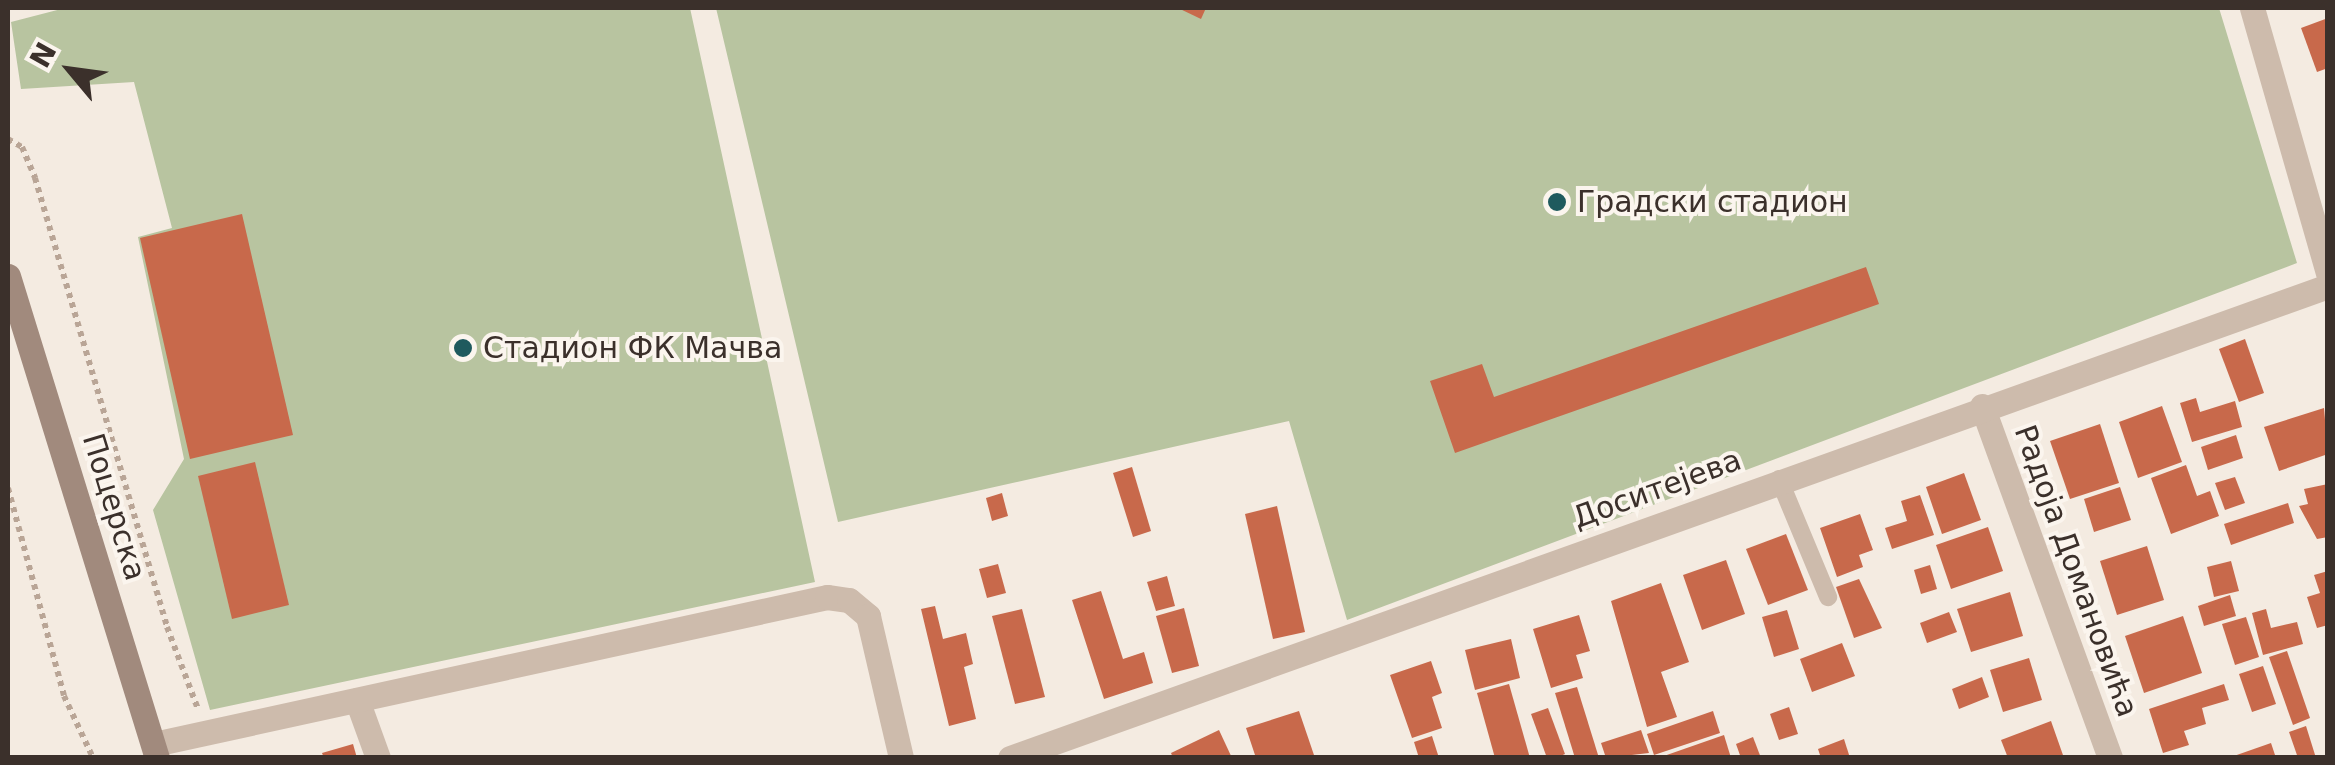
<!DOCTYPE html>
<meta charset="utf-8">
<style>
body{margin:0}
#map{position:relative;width:2335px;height:765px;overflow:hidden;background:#f4ebe1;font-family:"DejaVu Sans",sans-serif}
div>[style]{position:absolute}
.green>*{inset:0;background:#b8c4a0}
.building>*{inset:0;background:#c8694b}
.path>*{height:6px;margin-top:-3px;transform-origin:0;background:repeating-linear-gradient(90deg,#b9a596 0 5px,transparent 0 10px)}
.service>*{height:18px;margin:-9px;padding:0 9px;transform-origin:9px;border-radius:9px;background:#cdbbac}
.minor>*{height:25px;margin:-12.5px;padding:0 12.5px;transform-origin:12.5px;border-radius:12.5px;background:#cdbbac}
.tertiary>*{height:25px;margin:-12.5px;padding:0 12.5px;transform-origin:12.5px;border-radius:12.5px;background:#cdbbac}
.secondary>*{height:25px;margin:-12.5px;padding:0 12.5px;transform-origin:12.5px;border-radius:12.5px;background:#a18a7d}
.dots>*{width:28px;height:28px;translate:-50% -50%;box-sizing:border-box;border:5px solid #fbf5ee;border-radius:50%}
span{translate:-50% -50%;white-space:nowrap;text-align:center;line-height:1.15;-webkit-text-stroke:8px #fbf5ee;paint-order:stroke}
.poi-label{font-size:30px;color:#3b302b}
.left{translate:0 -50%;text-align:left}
.street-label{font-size:30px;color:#3b302b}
.frame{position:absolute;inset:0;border:10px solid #3b302b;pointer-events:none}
.north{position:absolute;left:20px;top:20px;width:100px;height:100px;-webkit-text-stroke:8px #fbf5ee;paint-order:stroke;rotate:299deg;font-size:28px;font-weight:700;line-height:40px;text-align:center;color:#3b302b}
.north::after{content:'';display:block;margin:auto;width:35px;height:45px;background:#3b302b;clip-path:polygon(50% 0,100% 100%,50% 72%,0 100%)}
</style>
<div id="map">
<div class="green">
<i style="clip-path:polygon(65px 8px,690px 8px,815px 582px,210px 710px,153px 510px,184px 459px,138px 237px,172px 228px,134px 82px,21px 89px,11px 22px)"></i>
<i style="clip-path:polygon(716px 8px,2219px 8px,2297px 263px,1347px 620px,1289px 421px,838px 522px)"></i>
</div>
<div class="building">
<i style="clip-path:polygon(1178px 8px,1206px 8px,1201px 19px)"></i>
<i style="clip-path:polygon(2328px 18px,2328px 68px,2317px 72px,2301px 28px)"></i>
<i style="clip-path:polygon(242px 214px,293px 435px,190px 459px,140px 238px)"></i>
<i style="clip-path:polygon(1866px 267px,1879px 304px,1455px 453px,1430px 381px,1482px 364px,1494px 397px)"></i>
<i style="clip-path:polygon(2245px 339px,2264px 393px,2239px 402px,2219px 349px)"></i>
<i style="clip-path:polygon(2196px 398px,2200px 412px,2235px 401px,2242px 427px,2192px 442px,2180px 403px)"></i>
<i style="clip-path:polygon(2162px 406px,2182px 462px,2138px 478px,2119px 422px)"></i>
<i style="clip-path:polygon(2324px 408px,2328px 454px,2279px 471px,2264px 427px)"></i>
<i style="clip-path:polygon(2100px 424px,2119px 483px,2070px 499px,2050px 441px)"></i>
<i style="clip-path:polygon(2236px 435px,2243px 458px,2208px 470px,2201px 447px)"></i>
<i style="clip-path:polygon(255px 462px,289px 605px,232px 619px,198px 476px)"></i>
<i style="clip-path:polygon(2186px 465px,2197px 496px,2210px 491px,2219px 516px,2171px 534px,2151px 478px)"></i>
<i style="clip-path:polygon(1132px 467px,1151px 531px,1133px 537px,1113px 473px)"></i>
<i style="clip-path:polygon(1964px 473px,1981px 520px,1942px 534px,1926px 487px)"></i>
<i style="clip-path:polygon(2235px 477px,2245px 503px,2225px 510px,2215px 483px)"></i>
<i style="clip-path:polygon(2328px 484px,2328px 537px,2317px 539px,2299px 506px,2308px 504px,2304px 489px)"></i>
<i style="clip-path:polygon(2120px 487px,2131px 520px,2094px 532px,2084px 499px)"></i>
<i style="clip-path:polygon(1002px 493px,1008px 516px,992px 521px,986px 498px)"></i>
<i style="clip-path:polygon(1920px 495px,1934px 535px,1892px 549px,1885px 528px,1907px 521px,1901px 501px)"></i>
<i style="clip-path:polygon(2288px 503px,2294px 523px,2231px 545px,2224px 524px)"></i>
<i style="clip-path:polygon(1277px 506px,1305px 632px,1273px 639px,1245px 514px)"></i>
<i style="clip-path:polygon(1860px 514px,1873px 550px,1859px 555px,1863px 567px,1837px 577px,1820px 528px)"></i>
<i style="clip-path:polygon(1988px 527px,2003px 571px,1951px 589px,1936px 545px)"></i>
<i style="clip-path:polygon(1786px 534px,1808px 590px,1768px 605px,1746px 549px)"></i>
<i style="clip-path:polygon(2147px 546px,2164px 600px,2117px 615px,2100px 561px)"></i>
<i style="clip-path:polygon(1726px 560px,1745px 614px,1702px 630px,1683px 575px)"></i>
<i style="clip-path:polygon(2231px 561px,2239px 591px,2214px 597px,2207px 567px)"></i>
<i style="clip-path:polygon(998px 564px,1006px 593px,987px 598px,979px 569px)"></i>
<i style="clip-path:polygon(1930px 565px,1937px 589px,1921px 594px,1914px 570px)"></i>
<i style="clip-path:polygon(2328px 571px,2328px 625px,2317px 628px,2307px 597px,2320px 593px,2314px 575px)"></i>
<i style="clip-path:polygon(1167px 576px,1175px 606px,1156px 611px,1147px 582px)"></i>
<i style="clip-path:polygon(1859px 579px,1882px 628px,1854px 638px,1836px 587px)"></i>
<i style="clip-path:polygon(1661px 583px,1689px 662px,1661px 672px,1677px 717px,1647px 727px,1611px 601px)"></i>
<i style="clip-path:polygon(1101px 591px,1123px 659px,1144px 652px,1153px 683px,1104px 699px,1072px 600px)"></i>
<i style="clip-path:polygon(2010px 592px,2023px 636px,1971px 652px,1957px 609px)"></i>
<i style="clip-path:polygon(2230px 595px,2236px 616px,2204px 626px,2198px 606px)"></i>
<i style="clip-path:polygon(935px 606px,943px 639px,966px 633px,973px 664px,964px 667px,976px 719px,949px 726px,921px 609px)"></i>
<i style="clip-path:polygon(1184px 608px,1199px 666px,1172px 673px,1156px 616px)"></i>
<i style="clip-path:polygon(1022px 609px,1045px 697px,1015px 704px,992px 616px)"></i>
<i style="clip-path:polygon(2266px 609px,2271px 628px,2297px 622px,2303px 644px,2263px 655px,2252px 613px)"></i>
<i style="clip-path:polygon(1787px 610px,1799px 649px,1774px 657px,1762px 617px)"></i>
<i style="clip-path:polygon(1949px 612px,1957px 632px,1927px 643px,1920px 623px)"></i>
<i style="clip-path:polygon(1579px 615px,1590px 651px,1576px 655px,1583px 678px,1551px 688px,1533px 629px)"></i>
<i style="clip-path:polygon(2183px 616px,2202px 673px,2144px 693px,2125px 636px)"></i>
<i style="clip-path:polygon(2246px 617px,2259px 657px,2235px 665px,2222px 624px)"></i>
<i style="clip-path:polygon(1511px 639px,1520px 678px,1475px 690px,1465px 650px)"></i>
<i style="clip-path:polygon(1842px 643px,1855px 676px,1812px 692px,1800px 659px)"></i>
<i style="clip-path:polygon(2287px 651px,2310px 718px,2293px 725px,2269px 657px)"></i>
<i style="clip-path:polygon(2029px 658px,2042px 700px,2003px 712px,1990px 670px)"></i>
<i style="clip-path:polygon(1431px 661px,1442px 693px,1432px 697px,1442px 728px,1412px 738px,1390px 675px)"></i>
<i style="clip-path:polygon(2263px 666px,2276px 704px,2252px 712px,2239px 674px)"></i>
<i style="clip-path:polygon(1982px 677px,1989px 697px,1959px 709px,1952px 689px)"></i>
<i style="clip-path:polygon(1509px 684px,1530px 758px,1495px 758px,1477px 693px)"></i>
<i style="clip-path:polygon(2224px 684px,2229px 700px,2202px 708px,2206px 724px,2184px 731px,2189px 745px,2163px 753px,2149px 709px)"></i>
<i style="clip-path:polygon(1577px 687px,1599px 758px,1575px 758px,1555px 693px)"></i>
<i style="clip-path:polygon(1789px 707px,1798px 734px,1779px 740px,1770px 714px)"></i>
<i style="clip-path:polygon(1548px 708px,1565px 754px,1556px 758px,1547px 758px,1531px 714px)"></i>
<i style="clip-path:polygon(1299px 711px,1315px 758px,1256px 758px,1246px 728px)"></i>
<i style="clip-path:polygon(1713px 711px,1720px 733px,1654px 755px,1647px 734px)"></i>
<i style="clip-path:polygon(2051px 721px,2064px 758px,2008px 758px,2001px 740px)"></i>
<i style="clip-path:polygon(2306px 726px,2316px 758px,2298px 758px,2289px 732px)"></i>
<i style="clip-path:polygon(1219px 730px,1232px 758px,1173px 758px,1171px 753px)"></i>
<i style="clip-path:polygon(1641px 730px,1649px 753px,1606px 758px,1601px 743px)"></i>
<i style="clip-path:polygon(1724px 735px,1731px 758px,1661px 758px,1661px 757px)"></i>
<i style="clip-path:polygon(1432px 736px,1439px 758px,1419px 758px,1414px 742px)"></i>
<i style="clip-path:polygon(1753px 737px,1761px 758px,1741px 758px,1736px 744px)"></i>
<i style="clip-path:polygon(1844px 739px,1850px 758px,1821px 758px,1818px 749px)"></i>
<i style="clip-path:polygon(2271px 743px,2276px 758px,2232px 758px,2231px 757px)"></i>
<i style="clip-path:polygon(353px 744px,357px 758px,324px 758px,322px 753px)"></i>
</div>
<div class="path">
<i style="left:8px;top:139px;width:16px;rotate:30deg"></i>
<i style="left:22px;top:147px;width:34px;rotate:67deg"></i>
<i style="left:35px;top:178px;width:468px;rotate:73.6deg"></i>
<i style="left:167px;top:627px;width:88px;rotate:69.3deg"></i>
<i style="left:8px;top:488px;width:215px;rotate:74.9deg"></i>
<i style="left:64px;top:696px;width:68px;rotate:64.9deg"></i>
</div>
<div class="service">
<i style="left:1779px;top:479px;width:128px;rotate:67.4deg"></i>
</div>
<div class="minor">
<i style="left:1982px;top:406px;width:375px;rotate:70deg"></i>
<i style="left:357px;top:700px;width:62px;rotate:70.1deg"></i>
<i style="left:154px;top:744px;width:689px;rotate:-12.32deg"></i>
<i style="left:827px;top:597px;width:22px;rotate:8deg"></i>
<i style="left:849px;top:600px;width:25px;rotate:40deg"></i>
<i style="left:868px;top:616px;width:146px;rotate:76.9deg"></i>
<i style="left:1010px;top:758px;width:1400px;rotate:-19.7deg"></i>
</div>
<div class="tertiary">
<i style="left:2252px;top:8px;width:276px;rotate:74deg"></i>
</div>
<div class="secondary">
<i style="left:8px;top:276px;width:505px;rotate:72.82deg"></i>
</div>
<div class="dots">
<i style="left:1557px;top:202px;background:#1f5a5e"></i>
<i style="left:463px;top:348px;background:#1f5a5e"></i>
</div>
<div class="poi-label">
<span class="left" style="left:1577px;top:202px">Градски стадион</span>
<span class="left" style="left:483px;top:348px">Стадион ФК Мачва</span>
</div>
<div class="street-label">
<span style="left:1657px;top:489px;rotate:-20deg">Доситејева</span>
<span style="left:114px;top:507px;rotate:73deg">Поцерска</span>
<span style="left:2076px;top:571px;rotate:70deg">Радоја Домановића</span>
</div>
<div class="frame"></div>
<div class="north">N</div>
</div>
